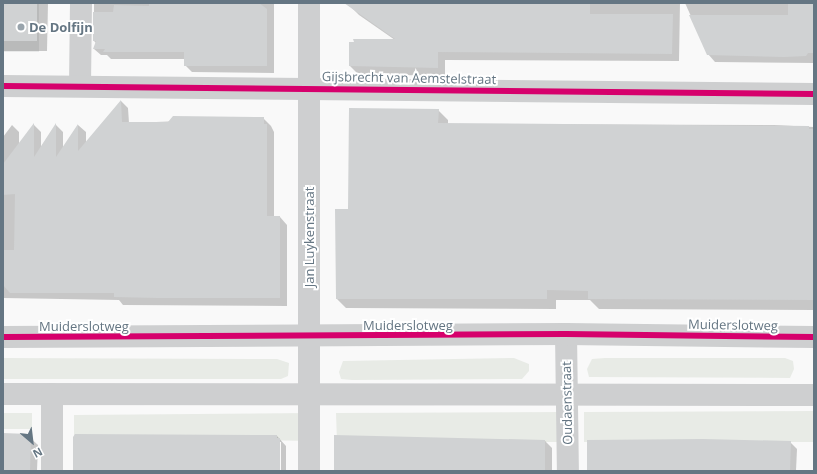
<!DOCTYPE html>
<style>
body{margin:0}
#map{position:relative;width:817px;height:474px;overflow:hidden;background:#f9f9f9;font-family:"Open Sans",sans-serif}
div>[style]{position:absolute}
.built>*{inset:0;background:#e8e9e9}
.green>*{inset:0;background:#e8ebe6}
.shadow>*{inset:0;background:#0003}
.building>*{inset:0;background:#d0d2d3}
.street>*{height:22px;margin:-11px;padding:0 11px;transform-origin:11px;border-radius:11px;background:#cecfd0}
.cycleway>*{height:6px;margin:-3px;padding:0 3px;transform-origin:3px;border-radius:3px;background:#d6006c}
.dots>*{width:11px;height:11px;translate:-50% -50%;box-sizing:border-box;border:2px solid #fff;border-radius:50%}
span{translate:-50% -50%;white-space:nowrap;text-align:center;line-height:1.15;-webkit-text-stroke:4px #fff;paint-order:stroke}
.poi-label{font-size:13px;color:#657683;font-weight:700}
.left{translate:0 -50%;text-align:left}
.street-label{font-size:13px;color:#657683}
.frame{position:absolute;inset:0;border:4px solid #657683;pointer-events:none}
.north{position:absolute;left:12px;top:422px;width:40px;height:40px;-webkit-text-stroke:3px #fff;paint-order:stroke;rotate:152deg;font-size:11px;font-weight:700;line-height:16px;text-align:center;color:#657683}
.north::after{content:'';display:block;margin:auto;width:14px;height:18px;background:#657683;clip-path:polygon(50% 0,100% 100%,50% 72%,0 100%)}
</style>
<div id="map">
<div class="built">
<i style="clip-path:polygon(3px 3px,39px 3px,39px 52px,3px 52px)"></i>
</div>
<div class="green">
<i style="clip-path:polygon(3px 358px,277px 359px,289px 363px,288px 376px,281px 379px,3px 379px)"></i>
<i style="clip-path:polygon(514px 358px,529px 364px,529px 371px,522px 379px,352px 380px,341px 379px,339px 372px,343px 361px)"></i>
<i style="clip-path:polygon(605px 358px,785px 358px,793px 361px,794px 369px,790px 378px,589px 377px,587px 369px,592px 359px)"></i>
<i style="clip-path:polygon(814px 411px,814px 442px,584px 442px,584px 412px)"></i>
<i style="clip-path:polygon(563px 412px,563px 442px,337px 442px,336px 413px)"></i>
<i style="clip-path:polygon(3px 413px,32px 413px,32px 429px,3px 429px)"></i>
<i style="clip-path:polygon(311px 413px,312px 441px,74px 437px,74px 415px)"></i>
</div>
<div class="shadow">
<i style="clip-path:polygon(3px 3px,48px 3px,47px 51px,3px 51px)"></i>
<i style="clip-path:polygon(94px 3px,274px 3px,274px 73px,192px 72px,185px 65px,185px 59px,111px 59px,107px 55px,101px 55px,94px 49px,96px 43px,94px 41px)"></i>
<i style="clip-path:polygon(351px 3px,680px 3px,679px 61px,445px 60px,445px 76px,358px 74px,350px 66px,395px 40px,359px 15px,351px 7px)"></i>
<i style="clip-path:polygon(685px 3px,814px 3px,814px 63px,715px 62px,708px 54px)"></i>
<i style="clip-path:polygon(121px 101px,128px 108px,129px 123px,263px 118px,271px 126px,274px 132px,274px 217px,280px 217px,287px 225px,287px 306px,123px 305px,119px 300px,3px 298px,3px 137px,12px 125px,19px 132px,19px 145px,34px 125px,41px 132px,41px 147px,56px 125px,63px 132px,63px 148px,78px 125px,86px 132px,86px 143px)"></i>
<i style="clip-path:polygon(438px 110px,448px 120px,448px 124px,774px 125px,814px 127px,814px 310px,599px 309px,590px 300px,556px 300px,556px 309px,346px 308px,337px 299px,349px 210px)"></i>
<i style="clip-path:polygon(3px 434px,27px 435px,38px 445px,37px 471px,3px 471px)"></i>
<i style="clip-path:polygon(277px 436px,286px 446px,286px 471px,281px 471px,281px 442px,279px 442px,278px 471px,74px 471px)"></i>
<i style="clip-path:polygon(545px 441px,552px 448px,552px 471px,335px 471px)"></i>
<i style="clip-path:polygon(790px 442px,797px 449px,796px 471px,588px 471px)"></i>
</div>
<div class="building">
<i style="clip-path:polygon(3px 3px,37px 3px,37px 41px,3px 41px)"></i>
<i style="clip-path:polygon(149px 3px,259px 3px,267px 9px,267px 66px,184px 66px,184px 52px,103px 52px,105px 49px,93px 49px,96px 41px,93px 41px,93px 12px,113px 12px,114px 5px,149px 6px)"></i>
<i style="clip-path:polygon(344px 3px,590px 3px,590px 14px,673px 14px,672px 54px,438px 52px,438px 68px,349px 66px,349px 42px,354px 42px,353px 39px,395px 39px)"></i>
<i style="clip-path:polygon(788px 3px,814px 3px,814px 53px,808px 53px,806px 56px,784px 57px,707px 55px,689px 15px,788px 15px)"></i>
<i style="clip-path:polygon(121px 100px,122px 122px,168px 122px,173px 116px,264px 117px,264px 124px,267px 124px,267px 216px,280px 216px,280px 298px,157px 298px,114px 297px,114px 293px,10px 293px,3px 285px,3px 250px,14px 250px,15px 194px,3px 195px,3px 164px,34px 123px,34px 157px,56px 123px,56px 157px,78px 124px,78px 151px)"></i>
<i style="clip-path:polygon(349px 108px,439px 109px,438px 123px,809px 126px,809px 129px,814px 129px,814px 300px,588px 299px,588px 291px,547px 290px,547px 299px,336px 299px,335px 209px,348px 209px)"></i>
<i style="clip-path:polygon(3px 433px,28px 434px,28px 437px,31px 437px,30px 471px,3px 471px)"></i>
<i style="clip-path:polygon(75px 434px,277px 435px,277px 438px,280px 438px,280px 471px,73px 471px,73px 437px)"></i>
<i style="clip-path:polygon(334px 435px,545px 440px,545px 471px,334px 471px)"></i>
<i style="clip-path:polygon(703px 439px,791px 441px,790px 471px,587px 471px,587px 440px)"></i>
</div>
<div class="street">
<i style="left:80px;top:85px;width:82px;rotate:-89.3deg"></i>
<i style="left:3px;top:86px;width:811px;rotate:0.57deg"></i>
<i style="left:566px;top:334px;width:137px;rotate:89.2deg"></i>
<i style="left:3px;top:337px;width:563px;rotate:-0.31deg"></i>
<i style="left:566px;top:334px;width:248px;rotate:0.7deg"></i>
<i style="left:3px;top:394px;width:811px;rotate:0.07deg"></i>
<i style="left:52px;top:471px;width:77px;rotate:-90deg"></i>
<i style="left:309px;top:471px;width:468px;rotate:-90deg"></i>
</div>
<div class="cycleway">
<i style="left:3px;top:86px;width:811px;rotate:0.57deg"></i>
<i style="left:3px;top:337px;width:563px;rotate:-0.31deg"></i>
<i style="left:566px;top:334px;width:248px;rotate:0.7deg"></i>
</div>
<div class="dots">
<i style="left:21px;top:27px;background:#99a4ac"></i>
</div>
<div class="poi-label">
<span class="left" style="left:29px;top:27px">De Dolfijn</span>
</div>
<div class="street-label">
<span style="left:409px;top:78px;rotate:1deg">Gijsbrecht van Aemstelstraat</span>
<span style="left:309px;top:237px;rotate:-90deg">Jan Luykenstraat</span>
<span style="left:408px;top:325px">Muiderslotweg</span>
<span style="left:733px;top:325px;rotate:1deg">Muiderslotweg</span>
<span style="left:84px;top:326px">Muiderslotweg</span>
<span style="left:567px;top:403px;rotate:-91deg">Oudaenstraat</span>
</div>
<div class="frame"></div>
<div class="north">N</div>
</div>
